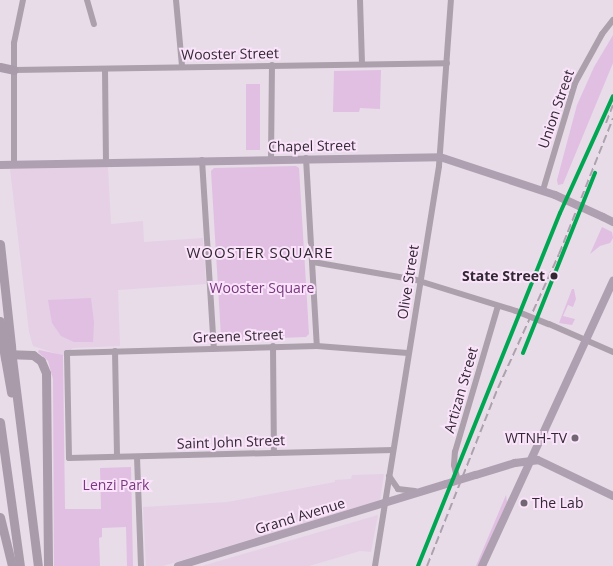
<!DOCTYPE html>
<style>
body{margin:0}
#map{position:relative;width:613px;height:566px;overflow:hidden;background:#e8dce8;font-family:"Open Sans",sans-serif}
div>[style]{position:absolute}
.built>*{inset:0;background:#e5d0e6}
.green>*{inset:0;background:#e0bfe2}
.minor>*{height:6px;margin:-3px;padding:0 3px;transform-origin:3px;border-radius:3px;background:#aca0ac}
.major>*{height:8px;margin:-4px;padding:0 4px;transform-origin:4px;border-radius:4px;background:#afa0b1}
.highway>*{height:9px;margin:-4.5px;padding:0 4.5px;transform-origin:4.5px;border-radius:4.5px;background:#aa9bab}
.rail>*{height:2px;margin-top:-1px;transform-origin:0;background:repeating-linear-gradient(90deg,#aca2ad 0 8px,transparent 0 12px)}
.minor-bridge>*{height:6px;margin:-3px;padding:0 3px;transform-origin:3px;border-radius:3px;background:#aca0ac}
.major-bridge>*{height:8px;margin:-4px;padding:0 4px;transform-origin:4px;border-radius:4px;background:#afa0b1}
.highway-bridge>*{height:9px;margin:-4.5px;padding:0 4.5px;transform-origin:4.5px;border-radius:4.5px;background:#aa9bab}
.rail-1>*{height:4px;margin:-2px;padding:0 2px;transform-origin:2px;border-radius:2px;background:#00a651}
.dots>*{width:11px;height:11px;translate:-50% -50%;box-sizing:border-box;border:2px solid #fae3fb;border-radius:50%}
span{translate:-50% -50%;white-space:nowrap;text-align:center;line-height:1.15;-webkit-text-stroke:4px #fae3fb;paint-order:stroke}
.street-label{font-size:14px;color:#312832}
.stop-label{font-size:14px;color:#312832;font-weight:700}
.right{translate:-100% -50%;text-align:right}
.park-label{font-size:14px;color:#79397f}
.poi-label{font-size:14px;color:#312832}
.left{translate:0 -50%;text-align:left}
.neighbourhood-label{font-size:15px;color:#312832;letter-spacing:1px}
</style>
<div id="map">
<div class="built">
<i style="clip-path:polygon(108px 167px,111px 224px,143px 221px,144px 242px,203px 238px,206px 284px,118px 290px,120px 346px,73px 348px,64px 356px,33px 346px,29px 332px,10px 169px)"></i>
<i style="clip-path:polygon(384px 474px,380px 500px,163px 566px,146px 566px,143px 507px,227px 502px,335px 482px,335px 480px,351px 479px,352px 475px)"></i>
<i style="clip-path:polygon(378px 515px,371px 552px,360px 551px,309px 566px,202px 566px)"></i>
</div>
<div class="green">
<i style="clip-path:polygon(613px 35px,613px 63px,563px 184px,558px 185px,557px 180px,577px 105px,594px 67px)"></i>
<i style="clip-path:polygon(381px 70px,380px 109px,360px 108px,359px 112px,333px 112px,334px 71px)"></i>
<i style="clip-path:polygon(246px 84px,260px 84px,260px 150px,246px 150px)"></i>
<i style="clip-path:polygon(296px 166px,299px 168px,309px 334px,306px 337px,224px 340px,221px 336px,211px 171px,214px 168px)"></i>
<i style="clip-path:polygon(602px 227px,612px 232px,613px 238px,610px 243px,600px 246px,590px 254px)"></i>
<i style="clip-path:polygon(572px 289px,574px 289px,576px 299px,573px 307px,568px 305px,563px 316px,575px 319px,572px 325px,559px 323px)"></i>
<i style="clip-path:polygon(91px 298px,94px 322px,93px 342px,74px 342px,61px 336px,52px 323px,48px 300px)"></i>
<i style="clip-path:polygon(39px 350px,63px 355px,65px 509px,101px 509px,100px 468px,131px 467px,133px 566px,127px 566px,126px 527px,102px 528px,102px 537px,99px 538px,100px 566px,54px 566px,53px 379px,48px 361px,38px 352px)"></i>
<i style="clip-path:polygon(506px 495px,507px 502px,478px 566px,476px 566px)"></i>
</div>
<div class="minor">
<i style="left:87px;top:0;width:25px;rotate:74deg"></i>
<i style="left:176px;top:0;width:66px;rotate:84.8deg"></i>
<i style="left:360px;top:0;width:64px;rotate:88.2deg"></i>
<i style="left:105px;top:69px;width:93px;rotate:89.4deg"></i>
<i style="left:14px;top:70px;width:433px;rotate:-0.9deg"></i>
<i style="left:306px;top:158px;width:188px;rotate:86.7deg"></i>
<i style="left:271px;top:159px;width:94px;rotate:-89.4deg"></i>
<i style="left:202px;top:160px;width:189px;rotate:86.4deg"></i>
<i style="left:14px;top:164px;width:121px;rotate:-90deg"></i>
<i style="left:14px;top:43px;width:44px;rotate:-78.2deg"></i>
<i style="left:543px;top:190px;width:112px;rotate:-73.3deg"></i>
<i style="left:575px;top:83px;width:56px;rotate:-61.1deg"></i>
<i style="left:602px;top:34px;width:18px;rotate:-52deg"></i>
<i style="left:313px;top:262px;width:105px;rotate:9.9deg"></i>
<i style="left:416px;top:280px;width:105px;rotate:17.2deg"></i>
<i style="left:549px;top:324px;width:70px;rotate:23.6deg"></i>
<i style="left:273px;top:346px;width:107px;rotate:89.5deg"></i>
<i style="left:115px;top:351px;width:105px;rotate:88.9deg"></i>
<i style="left:393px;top:450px;width:324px;rotate:178.6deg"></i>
<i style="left:69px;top:458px;width:105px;rotate:-91.1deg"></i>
<i style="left:67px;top:353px;width:250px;rotate:-1.6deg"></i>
<i style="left:317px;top:346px;width:91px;rotate:4.4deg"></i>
<i style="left:137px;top:457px;width:109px;rotate:87.9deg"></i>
<i style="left:389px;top:476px;width:16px;rotate:55deg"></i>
<i style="left:398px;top:489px;width:17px;rotate:7deg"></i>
<i style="left:458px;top:481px;width:16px;rotate:-104deg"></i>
<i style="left:454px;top:465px;width:13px;rotate:-86deg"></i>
<i style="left:455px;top:452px;width:152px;rotate:-73.6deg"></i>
<i style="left:375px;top:566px;width:405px;rotate:-80.9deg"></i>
<i style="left:439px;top:166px;width:166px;rotate:-85.9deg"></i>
</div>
<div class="major">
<i style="left:0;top:165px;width:440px;rotate:-1deg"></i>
<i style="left:440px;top:157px;width:121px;rotate:18.3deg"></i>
<i style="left:603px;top:217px;width:11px;rotate:27deg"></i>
<i style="left:476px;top:475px;width:41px;rotate:-17.1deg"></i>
<i style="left:515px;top:463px;width:23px;rotate:-7deg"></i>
<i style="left:538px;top:460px;width:83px;rotate:25.6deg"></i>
<i style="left:178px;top:566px;width:280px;rotate:-17deg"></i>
<i style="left:482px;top:566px;width:314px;rotate:-65.3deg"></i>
</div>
<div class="highway">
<i style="left:0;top:67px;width:14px;rotate:12deg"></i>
<i style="left:0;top:244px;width:103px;rotate:83.8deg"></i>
<i style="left:0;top:321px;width:25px;rotate:83deg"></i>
<i style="left:5px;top:354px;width:28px;rotate:2deg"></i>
<i style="left:33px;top:355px;width:10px;rotate:37deg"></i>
<i style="left:41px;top:361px;width:13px;rotate:67deg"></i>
<i style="left:46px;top:373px;width:193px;rotate:89.4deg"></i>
<i style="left:5px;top:358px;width:35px;rotate:80deg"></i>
<i style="left:12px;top:358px;width:210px;rotate:82.9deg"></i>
<i style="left:0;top:422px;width:145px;rotate:82.1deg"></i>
<i style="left:0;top:517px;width:50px;rotate:76.2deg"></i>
</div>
<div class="rail">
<i style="left:606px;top:123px;width:19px;rotate:-69deg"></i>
<i style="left:427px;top:566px;width:192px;rotate:-68.3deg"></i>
<i style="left:498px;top:388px;width:147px;rotate:-65.5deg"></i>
<i style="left:559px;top:254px;width:146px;rotate:-68.3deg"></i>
</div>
<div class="minor-bridge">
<i style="left:516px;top:311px;width:35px;rotate:22deg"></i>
</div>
<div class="major-bridge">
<i style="left:555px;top:195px;width:53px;rotate:24.6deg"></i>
<i style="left:446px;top:484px;width:31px;rotate:-17deg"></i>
</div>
<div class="highway-bridge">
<i style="left:3px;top:346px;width:12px;rotate:81deg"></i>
<i style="left:11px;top:346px;width:12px;rotate:85deg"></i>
</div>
<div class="rail-1">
<i style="left:523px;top:353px;width:194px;rotate:-68.2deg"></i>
<i style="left:418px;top:566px;width:380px;rotate:-68.1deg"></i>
<i style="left:560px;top:213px;width:128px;rotate:-65.6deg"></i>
</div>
<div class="dots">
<i style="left:554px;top:276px;background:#312832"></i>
<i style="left:575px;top:438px;background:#716772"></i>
<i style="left:524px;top:503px;background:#716772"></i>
</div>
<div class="street-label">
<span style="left:230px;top:54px;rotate:-1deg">Wooster Street</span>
<span style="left:556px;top:109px;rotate:-71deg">Union Street</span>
<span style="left:312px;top:146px;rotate:-1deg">Chapel Street</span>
<span style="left:408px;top:282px;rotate:-81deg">Olive Street</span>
<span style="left:238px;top:336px;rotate:-2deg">Greene Street</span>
<span style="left:461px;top:390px;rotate:-74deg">Artizan Street</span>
<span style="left:231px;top:442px;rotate:-2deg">Saint John Street</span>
<span style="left:300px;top:516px;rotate:-17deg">Grand Avenue</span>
</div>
<div class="stop-label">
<span class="right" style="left:545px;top:276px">State Street</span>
</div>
<div class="park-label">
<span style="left:262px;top:288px">Wooster Square</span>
<span style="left:116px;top:485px">Lenzi Park</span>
</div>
<div class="poi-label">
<span class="right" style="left:567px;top:438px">WTNH-TV</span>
<span class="left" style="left:532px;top:503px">The Lab</span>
</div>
<div class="neighbourhood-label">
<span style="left:260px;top:253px">WOOSTER SQUARE</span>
</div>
</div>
